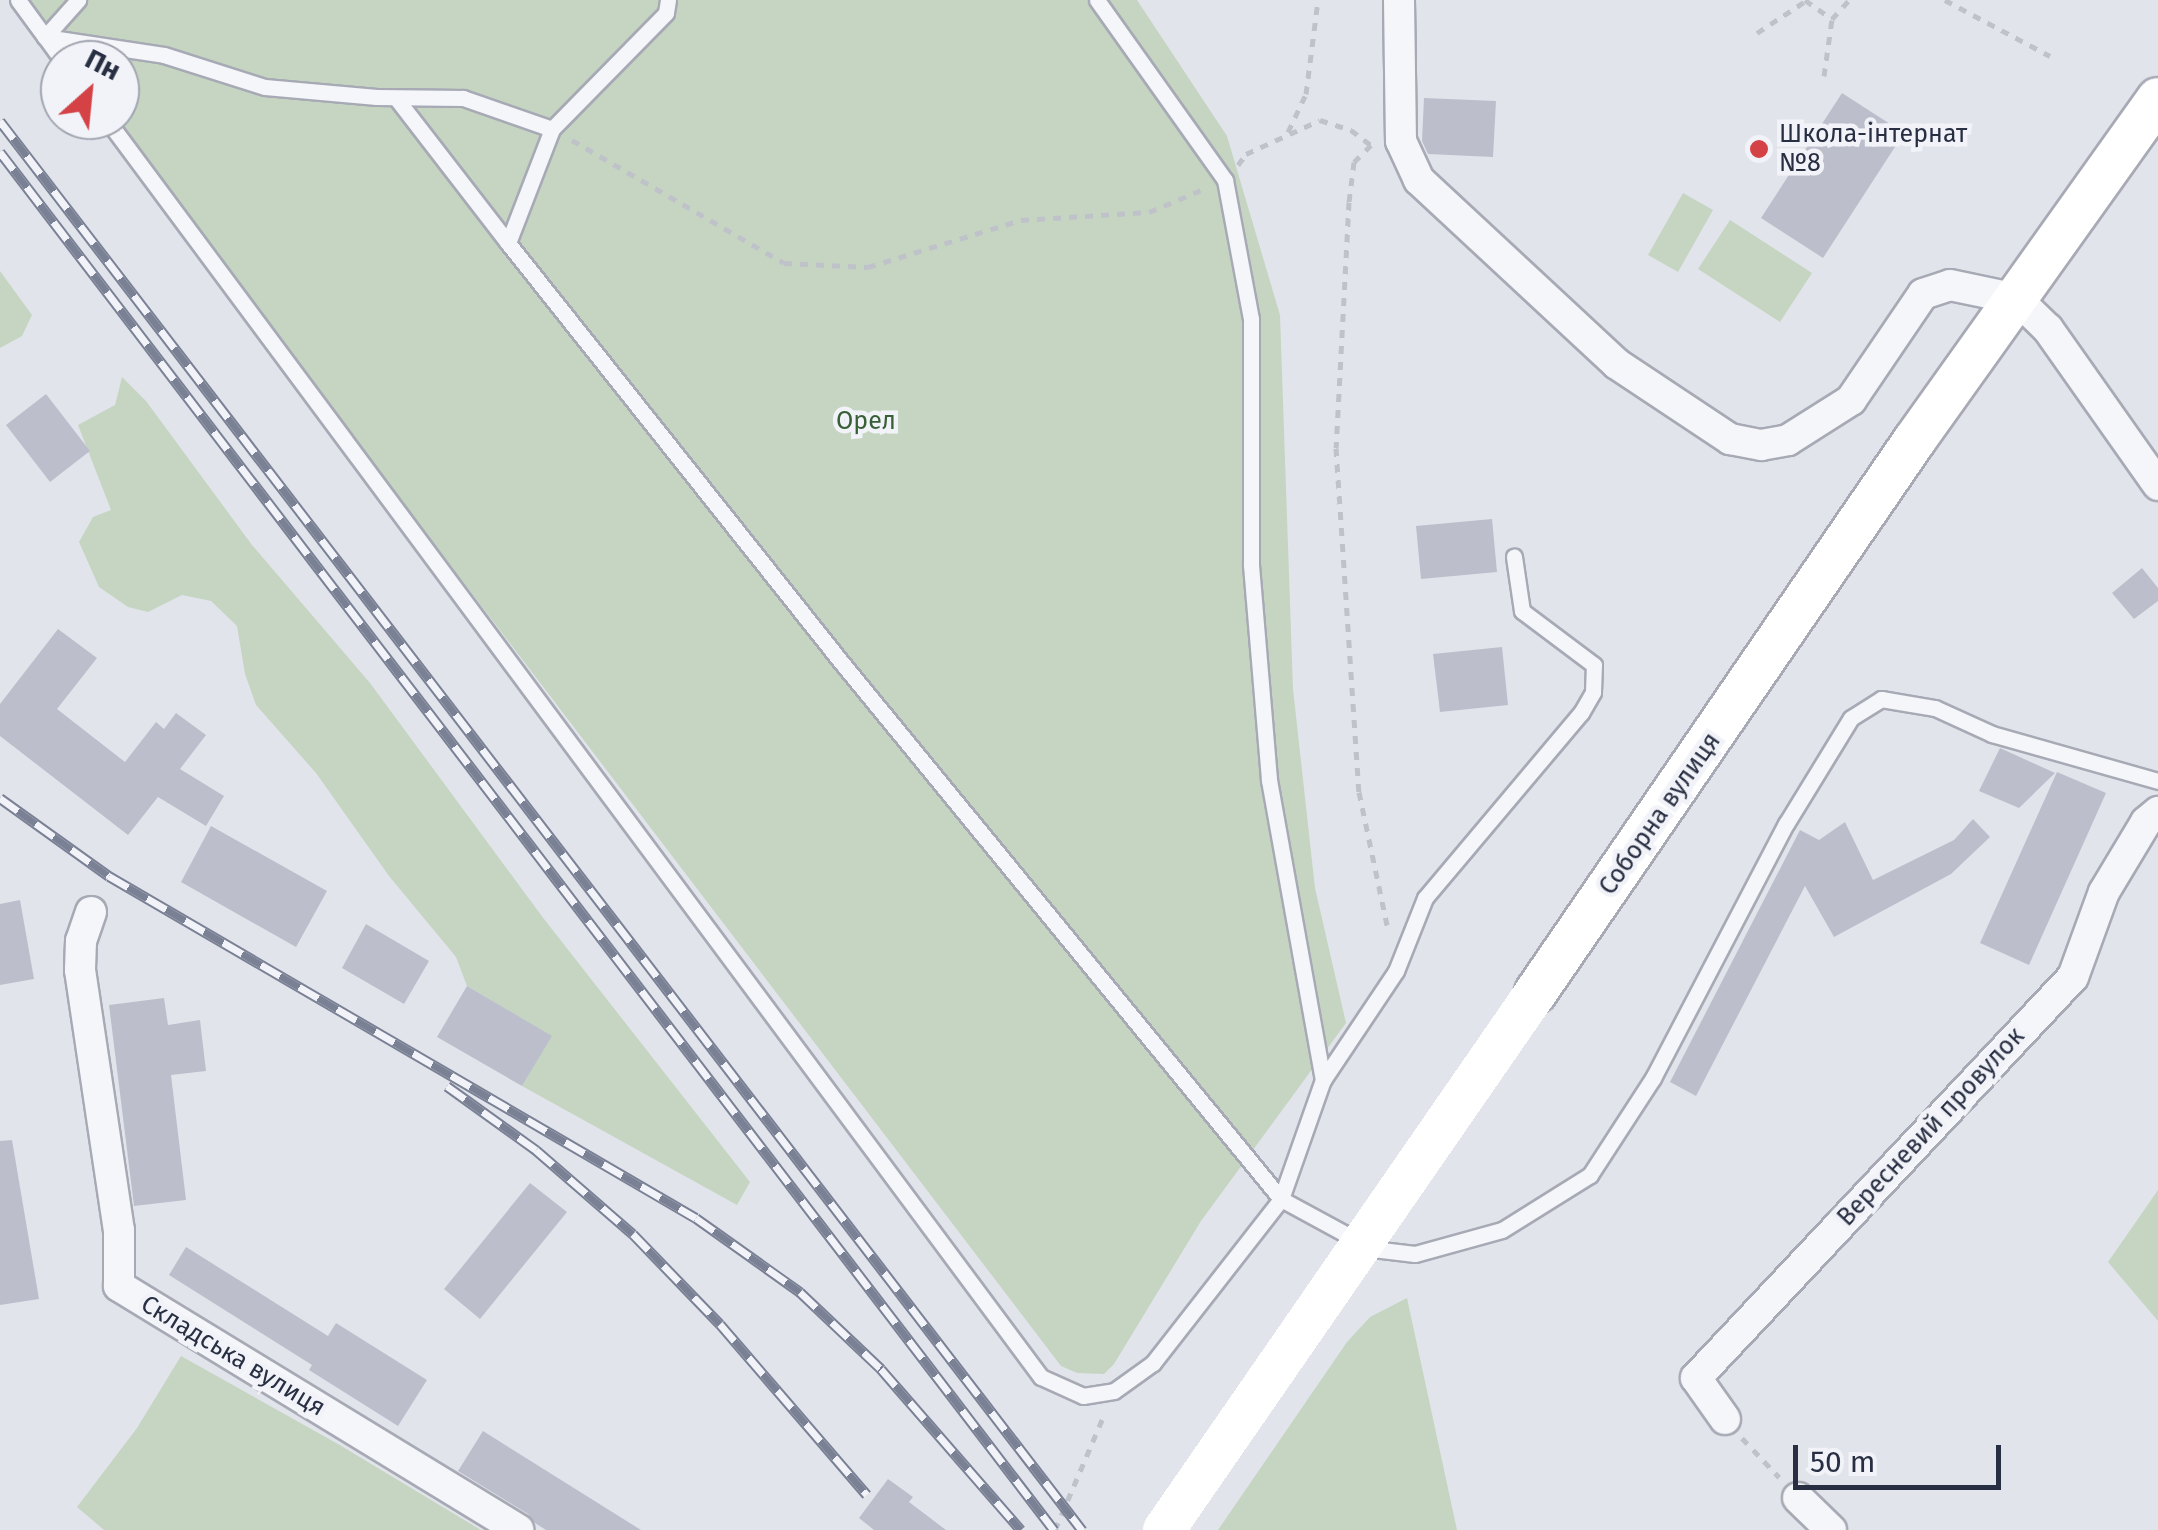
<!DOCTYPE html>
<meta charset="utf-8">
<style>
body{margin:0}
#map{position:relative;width:2158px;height:1530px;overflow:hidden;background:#e2e4eb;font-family:"Fira Sans",sans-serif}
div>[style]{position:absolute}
.green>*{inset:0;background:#c5d5c2}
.building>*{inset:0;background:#bcbfcb}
.path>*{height:5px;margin-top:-2.5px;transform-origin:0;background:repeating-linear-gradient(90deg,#c0c2ca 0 8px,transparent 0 16px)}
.roads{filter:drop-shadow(2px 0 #a7aab5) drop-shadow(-2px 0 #a7aab5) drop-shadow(0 2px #a7aab5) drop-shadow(0 -2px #a7aab5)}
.service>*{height:15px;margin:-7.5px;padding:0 7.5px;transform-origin:7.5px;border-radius:7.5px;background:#f5f6f9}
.minor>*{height:30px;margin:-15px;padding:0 15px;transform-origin:15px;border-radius:15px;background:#f5f6f9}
.secondary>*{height:42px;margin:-21px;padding:0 21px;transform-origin:21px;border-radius:21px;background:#fff}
.rail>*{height:11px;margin-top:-5.5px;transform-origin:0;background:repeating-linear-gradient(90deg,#f1f3f8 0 22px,#7a8195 0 44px);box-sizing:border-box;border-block:2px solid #7a8195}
.secondary-bridge>*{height:42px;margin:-21px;padding:0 21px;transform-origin:21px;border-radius:21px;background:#fff}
.dots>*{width:28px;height:28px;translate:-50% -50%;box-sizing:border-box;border:5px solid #f1f3f8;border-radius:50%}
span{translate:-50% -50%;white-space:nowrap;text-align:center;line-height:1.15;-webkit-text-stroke:9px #f1f3f8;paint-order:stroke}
.poi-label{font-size:25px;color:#292f43}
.left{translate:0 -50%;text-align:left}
.park-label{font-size:25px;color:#386036}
.street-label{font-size:25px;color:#292f43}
.north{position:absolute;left:40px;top:40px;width:100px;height:100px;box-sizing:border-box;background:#f1f3f8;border:2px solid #a1a5b0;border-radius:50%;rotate:27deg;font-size:28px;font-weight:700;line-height:40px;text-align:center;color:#292f43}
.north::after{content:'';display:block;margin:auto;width:35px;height:45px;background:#d44246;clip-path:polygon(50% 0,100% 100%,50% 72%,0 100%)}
.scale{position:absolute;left:1793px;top:1445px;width:208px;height:45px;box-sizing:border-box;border:5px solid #292f43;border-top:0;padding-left:12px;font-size:30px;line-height:35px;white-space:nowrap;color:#292f43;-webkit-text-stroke:8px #f1f3f8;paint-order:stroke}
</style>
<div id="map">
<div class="green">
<i style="clip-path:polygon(28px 0,1137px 0,1227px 136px,1280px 315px,1293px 689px,1315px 888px,1346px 1023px,1201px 1221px,1114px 1364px,1104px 1374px,1077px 1373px,1061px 1366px,348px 431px,117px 120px,120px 60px,73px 60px)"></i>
<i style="clip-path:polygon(1683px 193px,1713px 210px,1678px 272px,1648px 255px)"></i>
<i style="clip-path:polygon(1730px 220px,1812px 273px,1780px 322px,1698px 269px)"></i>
<i style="clip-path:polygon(0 271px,32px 315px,22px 336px,0 348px)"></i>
<i style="clip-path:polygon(122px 377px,146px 401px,252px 545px,370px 683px,544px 919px,750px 1182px,737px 1205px,522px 1086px,551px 1036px,467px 986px,456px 957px,389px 876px,316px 773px,256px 705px,245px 674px,237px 626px,211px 601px,182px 595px,148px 612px,128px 607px,99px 587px,79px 542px,93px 517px,111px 510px,78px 425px,115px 405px)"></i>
<i style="clip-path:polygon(2158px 1190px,2158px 1321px,2108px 1262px)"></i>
<i style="clip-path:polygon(1407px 1298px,1457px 1530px,1218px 1530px,1347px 1342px,1370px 1317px)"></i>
<i style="clip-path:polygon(181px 1356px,338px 1444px,481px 1530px,104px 1530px,77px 1507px,137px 1428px)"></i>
</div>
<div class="building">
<i style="clip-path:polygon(1842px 93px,1904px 133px,1823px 258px,1761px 218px)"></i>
<i style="clip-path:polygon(1424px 98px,1496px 101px,1493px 157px,1428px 154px,1422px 141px)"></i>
<i style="clip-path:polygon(46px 394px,90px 451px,50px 482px,6px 425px)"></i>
<i style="clip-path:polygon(1492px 519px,1497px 572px,1421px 579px,1416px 526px)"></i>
<i style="clip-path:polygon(2142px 568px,2158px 588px,2158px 601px,2134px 619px,2112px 593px)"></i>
<i style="clip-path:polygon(58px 629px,97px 658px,57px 709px,125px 762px,156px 722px,164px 729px,176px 713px,206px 735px,180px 769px,224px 796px,206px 826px,158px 797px,128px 835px,0 736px,0 704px)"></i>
<i style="clip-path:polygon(1502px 647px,1508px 705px,1440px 712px,1433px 654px)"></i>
<i style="clip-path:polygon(2000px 748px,2055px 773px,2019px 808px,1979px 791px)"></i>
<i style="clip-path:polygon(2057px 772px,2106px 793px,2029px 965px,1980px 943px)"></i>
<i style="clip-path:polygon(1973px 819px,1990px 837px,1951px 874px,1834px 937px,1805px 886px,1696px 1096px,1670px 1082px,1800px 830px,1819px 840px,1845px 822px,1873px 880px,1954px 840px)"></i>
<i style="clip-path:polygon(211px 826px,327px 891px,296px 947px,181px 882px)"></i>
<i style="clip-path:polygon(20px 900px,34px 979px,0 985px,0 904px)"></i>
<i style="clip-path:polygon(366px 924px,429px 961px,404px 1004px,342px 968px)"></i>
<i style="clip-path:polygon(467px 986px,552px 1036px,522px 1086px,437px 1037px)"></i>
<i style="clip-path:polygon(164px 998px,168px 1025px,200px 1020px,206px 1071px,171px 1075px,186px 1200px,134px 1206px,109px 1005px)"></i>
<i style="clip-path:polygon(12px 1140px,39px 1299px,0 1305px,0 1141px)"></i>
<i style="clip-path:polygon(530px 1183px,567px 1212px,480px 1319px,444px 1289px)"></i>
<i style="clip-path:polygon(186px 1247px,328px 1336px,336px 1323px,427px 1380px,398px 1426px,309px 1370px,312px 1365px,169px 1275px)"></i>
<i style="clip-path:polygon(483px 1431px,641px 1530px,546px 1530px,535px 1523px,528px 1514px,458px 1471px)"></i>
<i style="clip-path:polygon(888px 1479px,913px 1497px,909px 1502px,946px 1530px,874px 1530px,859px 1518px)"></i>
</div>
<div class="path">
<i style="left:1805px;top:0;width:33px;rotate:35deg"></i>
<i style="left:1832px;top:19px;width:25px;rotate:-48deg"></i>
<i style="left:1945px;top:0;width:119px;rotate:28.1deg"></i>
<i style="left:1757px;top:33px;width:56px;rotate:-33.4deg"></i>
<i style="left:1824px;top:76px;width:58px;rotate:-82deg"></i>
<i style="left:1288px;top:132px;width:42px;rotate:-64.7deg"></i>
<i style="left:1306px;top:94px;width:95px;rotate:-82.7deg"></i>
<i style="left:572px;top:140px;width:245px;rotate:30.1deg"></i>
<i style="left:784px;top:263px;width:84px;rotate:2.7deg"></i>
<i style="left:868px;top:267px;width:160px;rotate:-17.1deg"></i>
<i style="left:1021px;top:220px;width:128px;rotate:-3.6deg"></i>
<i style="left:1149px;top:212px;width:62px;rotate:-22.8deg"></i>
<i style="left:1371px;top:145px;width:24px;rotate:135deg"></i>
<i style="left:1354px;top:162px;width:40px;rotate:97.1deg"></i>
<i style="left:1349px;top:202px;width:246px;rotate:93deg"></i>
<i style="left:1336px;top:448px;width:345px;rotate:86.2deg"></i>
<i style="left:1359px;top:792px;width:141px;rotate:78.1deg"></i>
<i style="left:1238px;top:165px;width:14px;rotate:-54deg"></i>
<i style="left:1246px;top:154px;width:81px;rotate:-24.7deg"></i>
<i style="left:1320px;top:120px;width:33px;rotate:18deg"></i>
<i style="left:1351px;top:130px;width:26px;rotate:37deg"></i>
<i style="left:1742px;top:1438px;width:54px;rotate:46.5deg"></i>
<i style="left:1055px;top:1530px;width:127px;rotate:-66.9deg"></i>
</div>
<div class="roads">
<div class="service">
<i style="left:18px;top:0;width:46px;rotate:53.9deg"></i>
<i style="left:45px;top:37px;width:120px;rotate:8.6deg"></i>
<i style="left:164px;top:55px;width:106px;rotate:17.6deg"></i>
<i style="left:265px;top:87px;width:112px;rotate:5.1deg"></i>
<i style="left:377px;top:97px;width:86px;rotate:0.7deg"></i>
<i style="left:463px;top:98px;width:94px;rotate:19.2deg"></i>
<i style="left:668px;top:0;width:13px;rotate:99deg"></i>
<i style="left:666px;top:13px;width:163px;rotate:134.5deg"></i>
<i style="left:552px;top:129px;width:122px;rotate:111.1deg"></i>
<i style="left:508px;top:243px;width:537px;rotate:51.51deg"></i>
<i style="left:842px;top:663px;width:693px;rotate:50.68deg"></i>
<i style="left:1281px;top:1199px;width:105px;rotate:28.5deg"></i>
<i style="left:1373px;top:1249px;width:42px;rotate:6.8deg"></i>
<i style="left:1415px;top:1254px;width:90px;rotate:-15.4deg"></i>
<i style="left:1502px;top:1230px;width:104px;rotate:-32deg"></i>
<i style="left:1590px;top:1175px;width:116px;rotate:-57deg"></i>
<i style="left:1653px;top:1078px;width:287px;rotate:-62.4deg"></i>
<i style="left:1786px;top:824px;width:124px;rotate:-58.5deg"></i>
<i style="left:1851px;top:718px;width:36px;rotate:-32deg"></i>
<i style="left:1881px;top:699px;width:55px;rotate:9.5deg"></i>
<i style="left:1935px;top:708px;width:63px;rotate:24.5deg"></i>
<i style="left:1992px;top:734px;width:173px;rotate:15.8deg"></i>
<i style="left:1097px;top:0;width:221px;rotate:54.6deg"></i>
<i style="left:1225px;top:180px;width:141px;rotate:79.4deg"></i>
<i style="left:1251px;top:319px;width:246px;rotate:90deg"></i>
<i style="left:1251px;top:565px;width:216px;rotate:85.2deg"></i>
<i style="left:1269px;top:780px;width:305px;rotate:79.8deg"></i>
<i style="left:62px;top:60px;width:29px;rotate:-126deg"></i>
<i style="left:45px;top:37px;width:50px;rotate:-48.3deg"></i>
<i style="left:396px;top:98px;width:183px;rotate:52.3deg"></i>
<i style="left:107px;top:120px;width:1566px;rotate:53.39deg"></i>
<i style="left:1041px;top:1377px;width:46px;rotate:24.3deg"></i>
<i style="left:1083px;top:1396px;width:31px;rotate:-9deg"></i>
<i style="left:1114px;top:1391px;width:48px;rotate:-35.7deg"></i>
<i style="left:1153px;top:1363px;width:208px;rotate:-52deg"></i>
<i style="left:1281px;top:1199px;width:126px;rotate:-70.6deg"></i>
<i style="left:1323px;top:1080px;width:131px;rotate:-56.2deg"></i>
<i style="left:1396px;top:971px;width:79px;rotate:-68.3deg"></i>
<i style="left:1425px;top:898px;width:242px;rotate:-49.9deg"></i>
<i style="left:1581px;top:713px;width:24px;rotate:-60deg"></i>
<i style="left:1593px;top:692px;width:27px;rotate:-88deg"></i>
<i style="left:1594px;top:665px;width:90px;rotate:-143.1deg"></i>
<i style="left:1522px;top:611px;width:55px;rotate:-98.4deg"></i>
</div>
<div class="minor">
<i style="left:1399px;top:0;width:141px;rotate:89.2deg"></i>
<i style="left:1401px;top:141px;width:43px;rotate:65.2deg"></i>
<i style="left:1419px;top:180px;width:270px;rotate:42.9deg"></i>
<i style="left:1617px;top:364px;width:136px;rotate:33.6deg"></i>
<i style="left:1730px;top:439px;width:32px;rotate:11deg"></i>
<i style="left:1761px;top:445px;width:27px;rotate:-10deg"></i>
<i style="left:1788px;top:440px;width:75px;rotate:-32.4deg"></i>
<i style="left:1851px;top:400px;width:128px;rotate:-55.8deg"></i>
<i style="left:1923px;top:294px;width:28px;rotate:-18deg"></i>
<i style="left:1950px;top:285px;width:68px;rotate:11.8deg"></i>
<i style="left:2017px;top:299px;width:43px;rotate:44.1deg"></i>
<i style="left:2048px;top:329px;width:191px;rotate:54.8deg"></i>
<i style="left:91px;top:912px;width:31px;rotate:109deg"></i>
<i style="left:81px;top:941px;width:29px;rotate:92deg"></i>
<i style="left:80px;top:970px;width:263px;rotate:81.5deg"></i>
<i style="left:119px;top:1230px;width:56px;rotate:90deg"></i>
<i style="left:119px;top:1286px;width:468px;rotate:31.4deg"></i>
<i style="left:1725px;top:1419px;width:50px;rotate:-125.3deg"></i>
<i style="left:1696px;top:1378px;width:550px;rotate:-46.77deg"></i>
<i style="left:2073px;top:977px;width:90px;rotate:-70deg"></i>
<i style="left:2104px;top:892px;width:82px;rotate:-59deg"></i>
<i style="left:2146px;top:822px;width:16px;rotate:-40deg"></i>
<i style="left:1798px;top:1498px;width:46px;rotate:44.1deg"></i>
</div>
<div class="secondary">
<i style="left:1536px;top:992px;width:668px;rotate:-55.55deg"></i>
<i style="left:1914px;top:441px;width:420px;rotate:-54.5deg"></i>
</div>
</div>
<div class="rail">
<i style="left:0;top:121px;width:1777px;rotate:52.48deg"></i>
<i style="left:0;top:152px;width:1735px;rotate:52.59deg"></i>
<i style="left:0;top:798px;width:134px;rotate:35.6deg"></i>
<i style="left:109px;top:876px;width:679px;rotate:30.23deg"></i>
<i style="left:696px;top:1218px;width:128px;rotate:35.4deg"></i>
<i style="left:800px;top:1292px;width:112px;rotate:43.5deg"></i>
<i style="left:881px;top:1369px;width:213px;rotate:49deg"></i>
<i style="left:447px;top:1086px;width:110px;rotate:35.7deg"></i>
<i style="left:536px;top:1150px;width:128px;rotate:40.9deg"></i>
<i style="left:633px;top:1234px;width:125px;rotate:46deg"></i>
<i style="left:720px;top:1324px;width:225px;rotate:49.3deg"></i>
</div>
<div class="secondary-bridge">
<i style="left:1164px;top:1530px;width:654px;rotate:-55.34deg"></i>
</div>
<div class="dots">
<i style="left:1759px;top:149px;background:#d44246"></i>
</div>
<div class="poi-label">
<span class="left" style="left:1779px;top:149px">Школа-інтернат<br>№8</span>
</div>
<div class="park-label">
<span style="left:866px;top:421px">Орел</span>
</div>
<div class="street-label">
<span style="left:1660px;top:814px;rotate:-55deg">Соборна вулиця</span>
<span style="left:1931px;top:1127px;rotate:-47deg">Вересневий провулок</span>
<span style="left:233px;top:1356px;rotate:31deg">Складська вулиця</span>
</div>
<div class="north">Пн</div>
<div class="scale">50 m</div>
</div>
